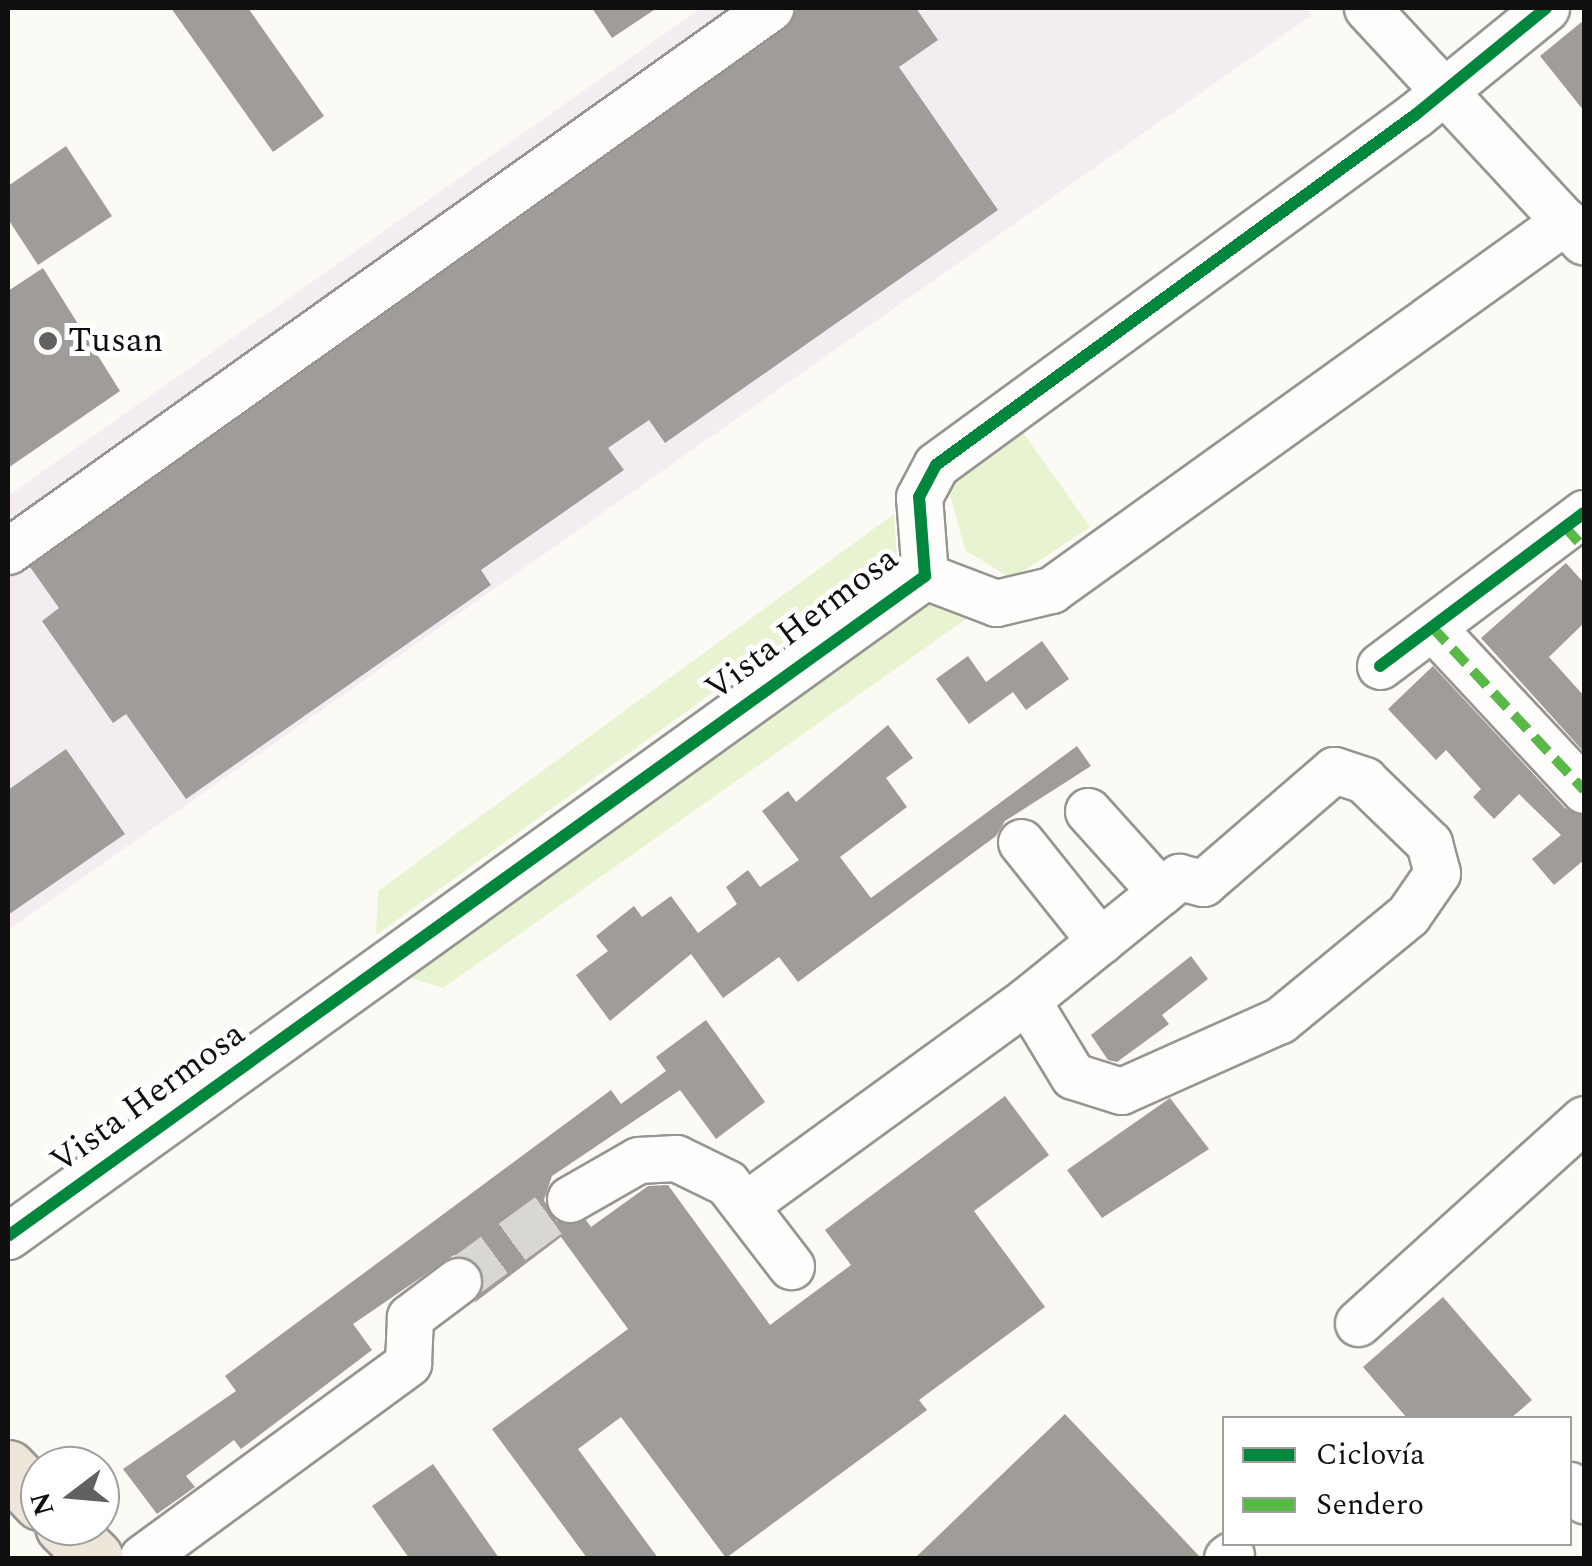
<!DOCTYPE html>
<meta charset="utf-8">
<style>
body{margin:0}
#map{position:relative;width:1592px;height:1566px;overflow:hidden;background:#fcfaf4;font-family:Spectral,serif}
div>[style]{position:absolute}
.industrial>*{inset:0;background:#f3edf1}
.green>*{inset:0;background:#e8f3d1}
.building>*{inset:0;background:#a09c99}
.minor-tunnel>*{height:45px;margin-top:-22.5px;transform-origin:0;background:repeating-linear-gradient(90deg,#d8d7d2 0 45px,transparent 0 67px)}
.roads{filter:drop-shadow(2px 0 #969592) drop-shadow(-2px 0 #969592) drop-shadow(0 2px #969592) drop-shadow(0 -2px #969592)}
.minor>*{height:45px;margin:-22.5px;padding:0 22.5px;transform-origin:22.5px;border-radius:22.5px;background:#fffefd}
.major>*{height:55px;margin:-27.5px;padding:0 27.5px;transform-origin:27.5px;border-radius:27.5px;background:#ede6d9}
.quiet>*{height:10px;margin-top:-5px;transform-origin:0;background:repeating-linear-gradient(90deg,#58b947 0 20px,transparent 0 30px)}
.cycleway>*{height:12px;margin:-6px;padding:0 6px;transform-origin:6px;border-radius:6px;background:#00873e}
.dots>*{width:28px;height:28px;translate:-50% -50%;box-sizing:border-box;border:5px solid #fff;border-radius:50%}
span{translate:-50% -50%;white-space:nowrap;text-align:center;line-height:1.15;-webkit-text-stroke:10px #fff;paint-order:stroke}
.poi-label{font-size:35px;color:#0f0f0f}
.left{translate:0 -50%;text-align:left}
.street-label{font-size:35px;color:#0f0f0f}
.frame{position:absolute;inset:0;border:10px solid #0f0f0f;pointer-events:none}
.legend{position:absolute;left:1222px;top:1416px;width:350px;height:130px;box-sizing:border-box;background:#fff;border:2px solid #9f9f9f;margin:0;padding:12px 18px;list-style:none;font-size:30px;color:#0f0f0f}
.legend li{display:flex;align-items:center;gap:20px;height:50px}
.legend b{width:50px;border:2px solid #9f9f9f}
.north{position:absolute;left:20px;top:1446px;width:100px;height:100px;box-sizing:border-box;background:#fff;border:2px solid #9f9f9f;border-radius:50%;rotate:254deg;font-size:28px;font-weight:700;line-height:40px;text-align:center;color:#0f0f0f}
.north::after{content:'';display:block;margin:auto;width:35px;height:45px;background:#62615f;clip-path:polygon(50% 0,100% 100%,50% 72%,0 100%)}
</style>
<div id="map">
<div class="industrial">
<i style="clip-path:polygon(701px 8px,1306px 8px,1312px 15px,8px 930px,8px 496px)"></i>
</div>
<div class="green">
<i style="clip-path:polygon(1022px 431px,1090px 527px,1012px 579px,965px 550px,948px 487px)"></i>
<i style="clip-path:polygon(894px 514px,897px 560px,376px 935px,378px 891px)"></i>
<i style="clip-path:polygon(922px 602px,966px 619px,443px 988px,401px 975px)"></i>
</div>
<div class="building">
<i style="clip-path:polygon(171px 8px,248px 8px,324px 116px,273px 152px)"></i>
<i style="clip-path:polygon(592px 8px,657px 8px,612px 38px)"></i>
<i style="clip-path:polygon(797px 8px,916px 8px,938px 40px,899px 67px,998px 210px,665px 443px,649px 420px,608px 448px,624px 470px,481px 570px,491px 585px,186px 799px,126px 714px,113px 723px,42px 621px,59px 608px,30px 567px,785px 29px)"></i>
<i style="clip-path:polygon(1584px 20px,1584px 111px,1540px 56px)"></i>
<i style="clip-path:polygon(66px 146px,112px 216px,38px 265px,8px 219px,8px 186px)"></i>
<i style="clip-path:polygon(43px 268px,120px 391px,8px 468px,8px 291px)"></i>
<i style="clip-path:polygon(1566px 563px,1584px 583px,1584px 623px,1549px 657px,1584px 696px,1584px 752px,1481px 638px)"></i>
<i style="clip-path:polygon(1042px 641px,1069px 679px,1026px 710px,1013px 692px,969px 724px,936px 679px,968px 656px,986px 682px)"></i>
<i style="clip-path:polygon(1433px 666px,1565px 808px,1584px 816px,1584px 860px,1554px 885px,1532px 859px,1561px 835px,1519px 794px,1494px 819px,1473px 797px,1481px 789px,1446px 750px,1436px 760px,1388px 709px)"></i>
<i style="clip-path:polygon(888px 725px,913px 758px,886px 778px,907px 807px,840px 857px,871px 898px,1077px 746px,1091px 766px,1005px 821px,996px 836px,798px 982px,779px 957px,723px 998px,691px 954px,610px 1021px,576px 975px,608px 951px,596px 936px,634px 906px,642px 917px,671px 896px,698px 933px,737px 904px,726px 887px,748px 870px,760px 887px,799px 860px,762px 811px,788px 791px,796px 802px)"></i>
<i style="clip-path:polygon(66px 749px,125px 834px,8px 915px,8px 790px)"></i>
<i style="clip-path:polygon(1191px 956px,1208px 979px,1162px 1015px,1169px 1024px,1117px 1062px,1108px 1060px,1091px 1035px)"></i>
<i style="clip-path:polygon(706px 1020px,765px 1102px,716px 1139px,680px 1090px,552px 1176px,544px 1200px,556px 1221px,586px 1220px,591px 1227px,648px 1186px,668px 1185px,770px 1325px,851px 1265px,825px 1230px,1005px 1096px,1049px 1155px,974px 1211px,1045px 1307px,919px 1400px,927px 1410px,726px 1558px,621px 1417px,578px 1449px,658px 1558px,587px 1558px,492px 1429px,628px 1329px,561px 1237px,474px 1303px,482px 1290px,479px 1266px,454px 1255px,353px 1324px,372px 1350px,241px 1449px,234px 1440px,186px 1476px,195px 1487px,157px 1514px,123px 1469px,236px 1391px,225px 1376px,611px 1090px,621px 1104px,666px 1071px,656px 1057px)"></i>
<i style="clip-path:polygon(1170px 1098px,1209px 1149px,1102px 1218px,1067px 1170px)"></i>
<i style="clip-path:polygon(1443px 1297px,1532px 1400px,1511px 1418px,1407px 1418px,1363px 1367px)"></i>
<i style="clip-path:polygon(1065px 1414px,1201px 1558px,915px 1558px)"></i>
<i style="clip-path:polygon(433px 1464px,499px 1558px,409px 1558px,372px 1506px)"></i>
</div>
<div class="minor-tunnel">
<i style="left:458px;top:1281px;width:139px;rotate:-36.2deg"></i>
</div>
<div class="roads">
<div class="minor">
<i style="left:1367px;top:8px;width:318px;rotate:47.2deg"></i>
<i style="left:8px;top:551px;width:936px;rotate:-35.47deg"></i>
<i style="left:925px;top:576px;width:79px;rotate:-94.3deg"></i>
<i style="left:919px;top:497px;width:36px;rotate:-62deg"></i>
<i style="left:936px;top:465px;width:593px;rotate:-36.16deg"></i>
<i style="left:1415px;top:115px;width:169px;rotate:-39.2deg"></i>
<i style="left:925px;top:576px;width:76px;rotate:20.8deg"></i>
<i style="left:996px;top:603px;width:57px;rotate:-13.3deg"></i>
<i style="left:1051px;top:590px;width:633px;rotate:-35.67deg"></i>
<i style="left:1432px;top:627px;width:223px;rotate:47deg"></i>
<i style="left:1380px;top:666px;width:255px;rotate:-36.9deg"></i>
<i style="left:1088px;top:811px;width:109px;rotate:48deg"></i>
<i style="left:1021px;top:842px;width:127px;rotate:51.4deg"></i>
<i style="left:570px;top:1199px;width:78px;rotate:-29.8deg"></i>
<i style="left:638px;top:1160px;width:38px;rotate:-3deg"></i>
<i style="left:676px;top:1158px;width:57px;rotate:26.1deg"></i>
<i style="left:727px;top:1183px;width:105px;rotate:52.4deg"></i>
<i style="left:745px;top:1205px;width:349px;rotate:-36deg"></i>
<i style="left:1027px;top:1000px;width:196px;rotate:-39deg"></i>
<i style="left:1179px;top:877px;width:25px;rotate:14deg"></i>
<i style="left:1203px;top:883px;width:173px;rotate:-40.8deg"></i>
<i style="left:1334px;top:770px;width:32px;rotate:18deg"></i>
<i style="left:1364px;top:780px;width:91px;rotate:44.1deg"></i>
<i style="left:1429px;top:843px;width:31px;rotate:75deg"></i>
<i style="left:1437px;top:873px;width:51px;rotate:124.6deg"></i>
<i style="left:1408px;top:915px;width:166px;rotate:140.6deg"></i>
<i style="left:1280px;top:1020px;width:174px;rotate:155.9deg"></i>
<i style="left:1121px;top:1091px;width:50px;rotate:-162.6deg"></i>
<i style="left:1073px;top:1076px;width:89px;rotate:-121.2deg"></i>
<i style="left:8px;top:1236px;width:1130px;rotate:-35.74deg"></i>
<i style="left:1358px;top:1323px;width:304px;rotate:-42.1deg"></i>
<i style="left:1570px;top:1485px;width:21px;rotate:47deg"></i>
<i style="left:142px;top:1558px;width:330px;rotate:-36.2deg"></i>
<i style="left:408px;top:1363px;width:46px;rotate:-87.5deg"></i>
<i style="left:410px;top:1317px;width:60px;rotate:-36.9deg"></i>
<i style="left:1227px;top:1558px;width:5px;rotate:-37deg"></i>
</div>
<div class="major">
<i style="left:8px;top:1468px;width:47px;rotate:46.7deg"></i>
<i style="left:63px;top:1526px;width:45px;rotate:45deg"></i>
</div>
</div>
<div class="quiet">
<i style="left:1565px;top:527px;width:28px;rotate:48deg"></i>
<i style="left:1432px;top:627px;width:223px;rotate:47deg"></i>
</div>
<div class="cycleway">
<i style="left:1380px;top:666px;width:255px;rotate:-36.9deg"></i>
<i style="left:8px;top:1236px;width:1130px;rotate:-35.74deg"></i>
<i style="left:925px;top:576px;width:79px;rotate:-94.3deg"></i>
<i style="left:919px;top:497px;width:36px;rotate:-62deg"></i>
<i style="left:936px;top:465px;width:593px;rotate:-36.16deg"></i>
<i style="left:1415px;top:115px;width:169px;rotate:-39.2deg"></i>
</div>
<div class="dots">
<i style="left:48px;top:341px;background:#62615f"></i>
</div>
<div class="poi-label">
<span class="left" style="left:68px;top:341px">Tusan</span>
</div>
<div class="street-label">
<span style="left:802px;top:624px;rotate:-37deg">Vista Hermosa</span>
<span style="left:148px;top:1098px;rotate:-36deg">Vista Hermosa</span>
</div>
<div class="frame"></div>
<ul class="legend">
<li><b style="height:12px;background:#00873e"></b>Ciclovía</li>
<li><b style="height:12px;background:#58b947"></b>Sendero</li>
</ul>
<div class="north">N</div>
</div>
